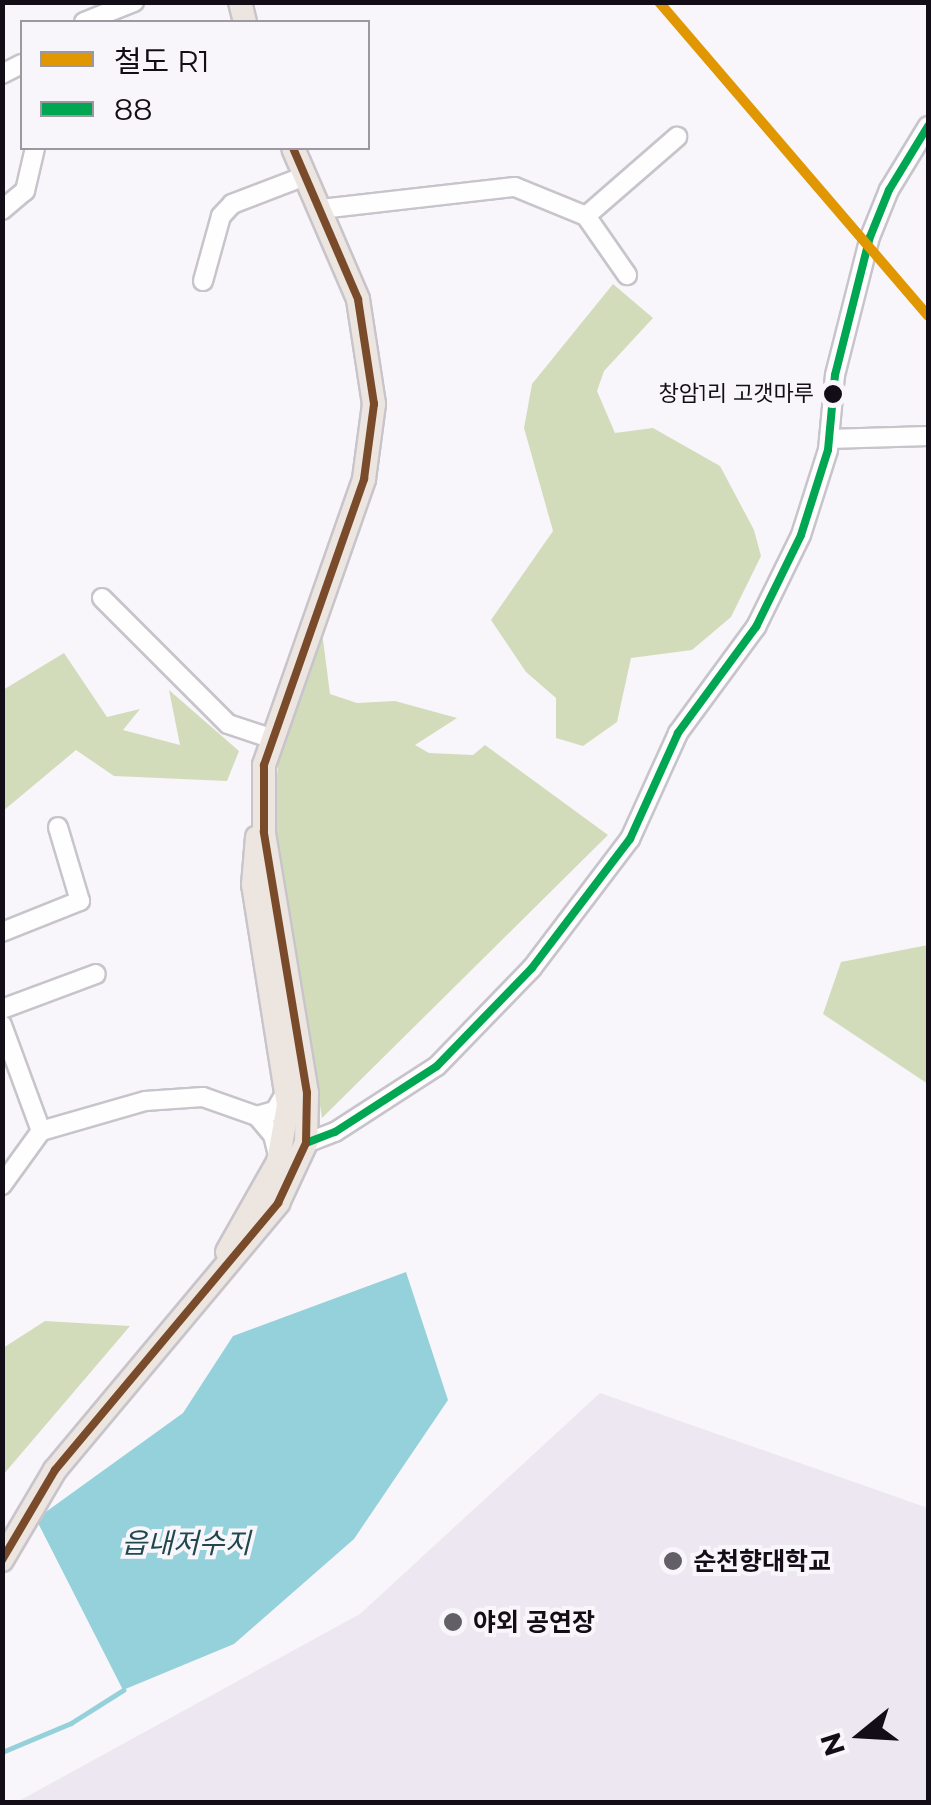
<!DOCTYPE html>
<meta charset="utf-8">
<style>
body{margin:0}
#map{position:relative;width:931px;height:1805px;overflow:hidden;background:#f8f6fa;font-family:Montserrat,"Noto Sans KR",sans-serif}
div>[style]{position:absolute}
.built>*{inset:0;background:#ece7f1}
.forest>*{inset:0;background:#d2dcbb}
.water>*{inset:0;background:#95d1db}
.stream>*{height:5px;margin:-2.5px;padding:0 2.5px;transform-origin:2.5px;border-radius:2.5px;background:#95d1db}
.roads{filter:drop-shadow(2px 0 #c8c4cb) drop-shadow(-2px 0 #c8c4cb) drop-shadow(0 2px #c8c4cb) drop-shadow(0 -2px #c8c4cb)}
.minor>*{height:18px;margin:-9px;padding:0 9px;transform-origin:9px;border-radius:9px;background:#fefefe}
.major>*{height:22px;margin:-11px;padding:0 11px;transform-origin:11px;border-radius:11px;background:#ede6e0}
.bus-1>*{height:8px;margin:-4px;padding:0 4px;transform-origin:4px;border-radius:4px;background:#00a651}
.bus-2>*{height:8px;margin:-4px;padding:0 4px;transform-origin:4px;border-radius:4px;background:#7a4b2a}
.rail-1>*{height:10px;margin:-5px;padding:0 5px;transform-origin:5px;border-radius:5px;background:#e09702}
.dots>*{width:28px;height:28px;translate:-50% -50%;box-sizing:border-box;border:5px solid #f8f5fb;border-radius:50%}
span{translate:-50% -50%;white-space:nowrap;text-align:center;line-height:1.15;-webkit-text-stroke:8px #f8f5fb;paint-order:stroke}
.bus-label{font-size:22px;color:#120d17}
.right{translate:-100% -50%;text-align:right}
.poi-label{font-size:25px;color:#120d17;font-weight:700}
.left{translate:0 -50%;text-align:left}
.water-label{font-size:28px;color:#1f484e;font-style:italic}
.frame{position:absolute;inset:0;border:5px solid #120d17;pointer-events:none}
.legend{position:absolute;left:20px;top:20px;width:350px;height:130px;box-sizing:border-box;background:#f8f5fb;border:2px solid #9c98a0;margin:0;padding:12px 18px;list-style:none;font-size:30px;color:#120d17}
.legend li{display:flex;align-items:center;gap:20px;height:50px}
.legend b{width:50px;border:2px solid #9c98a0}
.north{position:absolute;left:811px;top:1685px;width:100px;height:100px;-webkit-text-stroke:8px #f8f5fb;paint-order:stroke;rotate:252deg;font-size:28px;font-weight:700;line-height:40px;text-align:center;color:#120d17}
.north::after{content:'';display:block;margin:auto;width:35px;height:45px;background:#120d17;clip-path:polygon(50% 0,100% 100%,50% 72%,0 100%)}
</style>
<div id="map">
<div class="built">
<i style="clip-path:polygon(600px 1393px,928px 1508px,928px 1802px,17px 1802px,360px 1614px)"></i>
</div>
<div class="forest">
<i style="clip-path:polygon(613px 284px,653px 318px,604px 371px,597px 391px,615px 433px,653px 428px,720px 466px,754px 530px,761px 556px,731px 617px,692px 650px,631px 658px,617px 722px,583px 746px,556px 738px,556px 698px,526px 672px,491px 620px,553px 531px,524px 428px,532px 384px)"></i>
<i style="clip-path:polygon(322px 632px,330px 694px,357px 703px,395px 701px,457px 718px,415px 745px,429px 753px,473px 755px,485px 745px,608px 835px,322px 1118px,273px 813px,281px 738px)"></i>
<i style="clip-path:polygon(64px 653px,107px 717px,140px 709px,123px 730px,180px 745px,169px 690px,239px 751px,227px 781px,114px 776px,76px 750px,3px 811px,3px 690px)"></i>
<i style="clip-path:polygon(928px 945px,928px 1084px,823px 1014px,841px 962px)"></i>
<i style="clip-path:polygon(45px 1321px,130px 1326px,3px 1475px,3px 1348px)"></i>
</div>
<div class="water">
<i style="clip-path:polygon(406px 1272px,448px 1400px,354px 1539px,234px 1644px,123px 1690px,36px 1519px,183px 1413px,233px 1336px)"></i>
</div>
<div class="stream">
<i style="left:2px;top:1752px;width:75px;rotate:-22.8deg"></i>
<i style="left:71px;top:1723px;width:62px;rotate:-32.4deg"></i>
</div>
<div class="roads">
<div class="minor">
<i style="left:84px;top:22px;width:54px;rotate:-21.8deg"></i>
<i style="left:2px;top:74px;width:22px;rotate:-27deg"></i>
<i style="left:321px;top:209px;width:195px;rotate:-6.5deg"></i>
<i style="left:515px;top:187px;width:77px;rotate:22.2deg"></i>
<i style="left:586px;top:216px;width:72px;rotate:55.2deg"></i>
<i style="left:2px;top:210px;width:30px;rotate:-40deg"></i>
<i style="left:25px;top:191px;width:44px;rotate:-76.9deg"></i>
<i style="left:586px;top:216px;width:121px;rotate:-41deg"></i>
<i style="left:203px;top:281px;width:67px;rotate:-74.5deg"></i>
<i style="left:221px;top:216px;width:16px;rotate:-47deg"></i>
<i style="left:232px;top:204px;width:78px;rotate:-21deg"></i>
<i style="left:829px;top:439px;width:99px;rotate:-1.7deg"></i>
<i style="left:102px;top:598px;width:178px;rotate:45deg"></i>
<i style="left:228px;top:724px;width:44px;rotate:18.4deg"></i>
<i style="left:2px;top:932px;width:84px;rotate:-21.7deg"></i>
<i style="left:80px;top:901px;width:77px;rotate:-106.6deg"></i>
<i style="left:2px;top:1009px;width:100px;rotate:-20.4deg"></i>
<i style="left:2px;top:1025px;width:113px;rotate:69.8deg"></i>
<i style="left:306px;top:1143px;width:31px;rotate:-21deg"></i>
<i style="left:335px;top:1132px;width:121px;rotate:-32.9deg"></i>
<i style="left:437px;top:1066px;width:136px;rotate:-45.9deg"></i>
<i style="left:532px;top:968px;width:162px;rotate:-52.8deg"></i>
<i style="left:630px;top:839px;width:116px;rotate:-65.6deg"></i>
<i style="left:678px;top:733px;width:132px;rotate:-53.7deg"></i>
<i style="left:756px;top:627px;width:102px;rotate:-63.9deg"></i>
<i style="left:801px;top:535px;width:89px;rotate:-72.4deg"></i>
<i style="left:828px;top:450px;width:75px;rotate:-84.7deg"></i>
<i style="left:835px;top:375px;width:142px;rotate:-75.8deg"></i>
<i style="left:870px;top:237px;width:51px;rotate:-68deg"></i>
<i style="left:889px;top:190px;width:75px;rotate:-58.6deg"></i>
<i style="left:278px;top:1155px;width:21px;rotate:-104deg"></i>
<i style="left:273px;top:1135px;width:25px;rotate:-130deg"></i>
<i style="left:257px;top:1116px;width:19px;rotate:-16deg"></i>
<i style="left:275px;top:1111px;width:24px;rotate:-60deg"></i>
<i style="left:2px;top:1185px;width:67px;rotate:-54.2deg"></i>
<i style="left:41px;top:1131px;width:108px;rotate:-16.1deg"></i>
<i style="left:145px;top:1101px;width:58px;rotate:-3.9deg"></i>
<i style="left:203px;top:1097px;width:57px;rotate:19.4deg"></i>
</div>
<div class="major">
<i style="left:240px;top:2px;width:21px;rotate:76deg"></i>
<i style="left:227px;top:1252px;width:103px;rotate:-60.5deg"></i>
<i style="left:278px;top:1162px;width:58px;rotate:-80deg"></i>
<i style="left:288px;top:1105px;width:223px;rotate:-99deg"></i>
<i style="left:253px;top:885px;width:48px;rotate:-85.2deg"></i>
<i style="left:2px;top:1560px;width:104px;rotate:-59.5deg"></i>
<i style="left:55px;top:1470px;width:348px;rotate:-50.1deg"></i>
<i style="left:278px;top:1203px;width:66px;rotate:-65deg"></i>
<i style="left:306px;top:1143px;width:50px;rotate:-88.9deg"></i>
<i style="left:307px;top:1093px;width:265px;rotate:-99.4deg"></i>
<i style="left:264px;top:832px;width:67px;rotate:-90deg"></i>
<i style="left:264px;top:765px;width:303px;rotate:-70.7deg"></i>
<i style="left:364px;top:479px;width:76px;rotate:-82.4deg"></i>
<i style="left:374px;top:404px;width:106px;rotate:-98.7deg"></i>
<i style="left:358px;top:299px;width:164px;rotate:-113.3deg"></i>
</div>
</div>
<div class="bus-1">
<i style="left:306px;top:1143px;width:31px;rotate:-21deg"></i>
<i style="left:335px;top:1132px;width:121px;rotate:-32.9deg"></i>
<i style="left:437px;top:1066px;width:136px;rotate:-45.9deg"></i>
<i style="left:532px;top:968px;width:162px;rotate:-52.8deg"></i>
<i style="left:630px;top:839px;width:116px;rotate:-65.6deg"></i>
<i style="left:678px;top:733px;width:132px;rotate:-53.7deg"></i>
<i style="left:756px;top:627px;width:102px;rotate:-63.9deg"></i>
<i style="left:801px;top:535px;width:89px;rotate:-72.4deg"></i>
<i style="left:828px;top:450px;width:75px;rotate:-84.7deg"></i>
<i style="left:835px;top:375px;width:142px;rotate:-75.8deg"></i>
<i style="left:870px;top:237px;width:51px;rotate:-68deg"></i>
<i style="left:889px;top:190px;width:75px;rotate:-58.6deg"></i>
</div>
<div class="bus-2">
<i style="left:2px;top:1560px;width:104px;rotate:-59.5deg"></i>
<i style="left:55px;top:1470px;width:348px;rotate:-50.1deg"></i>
<i style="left:278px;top:1203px;width:66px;rotate:-65deg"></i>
<i style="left:306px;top:1143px;width:50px;rotate:-88.9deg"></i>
<i style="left:307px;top:1093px;width:265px;rotate:-99.4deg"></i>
<i style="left:264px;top:832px;width:67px;rotate:-90deg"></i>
<i style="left:264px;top:765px;width:303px;rotate:-70.7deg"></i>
<i style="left:364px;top:479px;width:76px;rotate:-82.4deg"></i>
<i style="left:374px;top:404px;width:106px;rotate:-98.7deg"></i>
<i style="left:358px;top:299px;width:164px;rotate:-113.3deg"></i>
</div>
<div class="rail-1">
<i style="left:659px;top:2px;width:413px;rotate:49.4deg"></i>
</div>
<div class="dots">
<i style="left:833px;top:394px;background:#120d17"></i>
<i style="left:673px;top:1561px;background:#625f66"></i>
<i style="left:453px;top:1622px;background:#625f66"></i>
</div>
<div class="bus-label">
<span class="right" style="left:814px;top:394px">창암1리 고갯마루</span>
</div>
<div class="poi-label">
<span class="left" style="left:693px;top:1561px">순천향대학교</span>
<span class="left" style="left:473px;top:1622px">야외 공연장</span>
</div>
<div class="water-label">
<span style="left:186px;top:1543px">읍내저수지</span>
</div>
<div class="frame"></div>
<ul class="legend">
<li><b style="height:12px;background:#e09702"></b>철도 R1</li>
<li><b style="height:12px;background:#00a651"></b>88</li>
</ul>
<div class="north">N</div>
</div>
